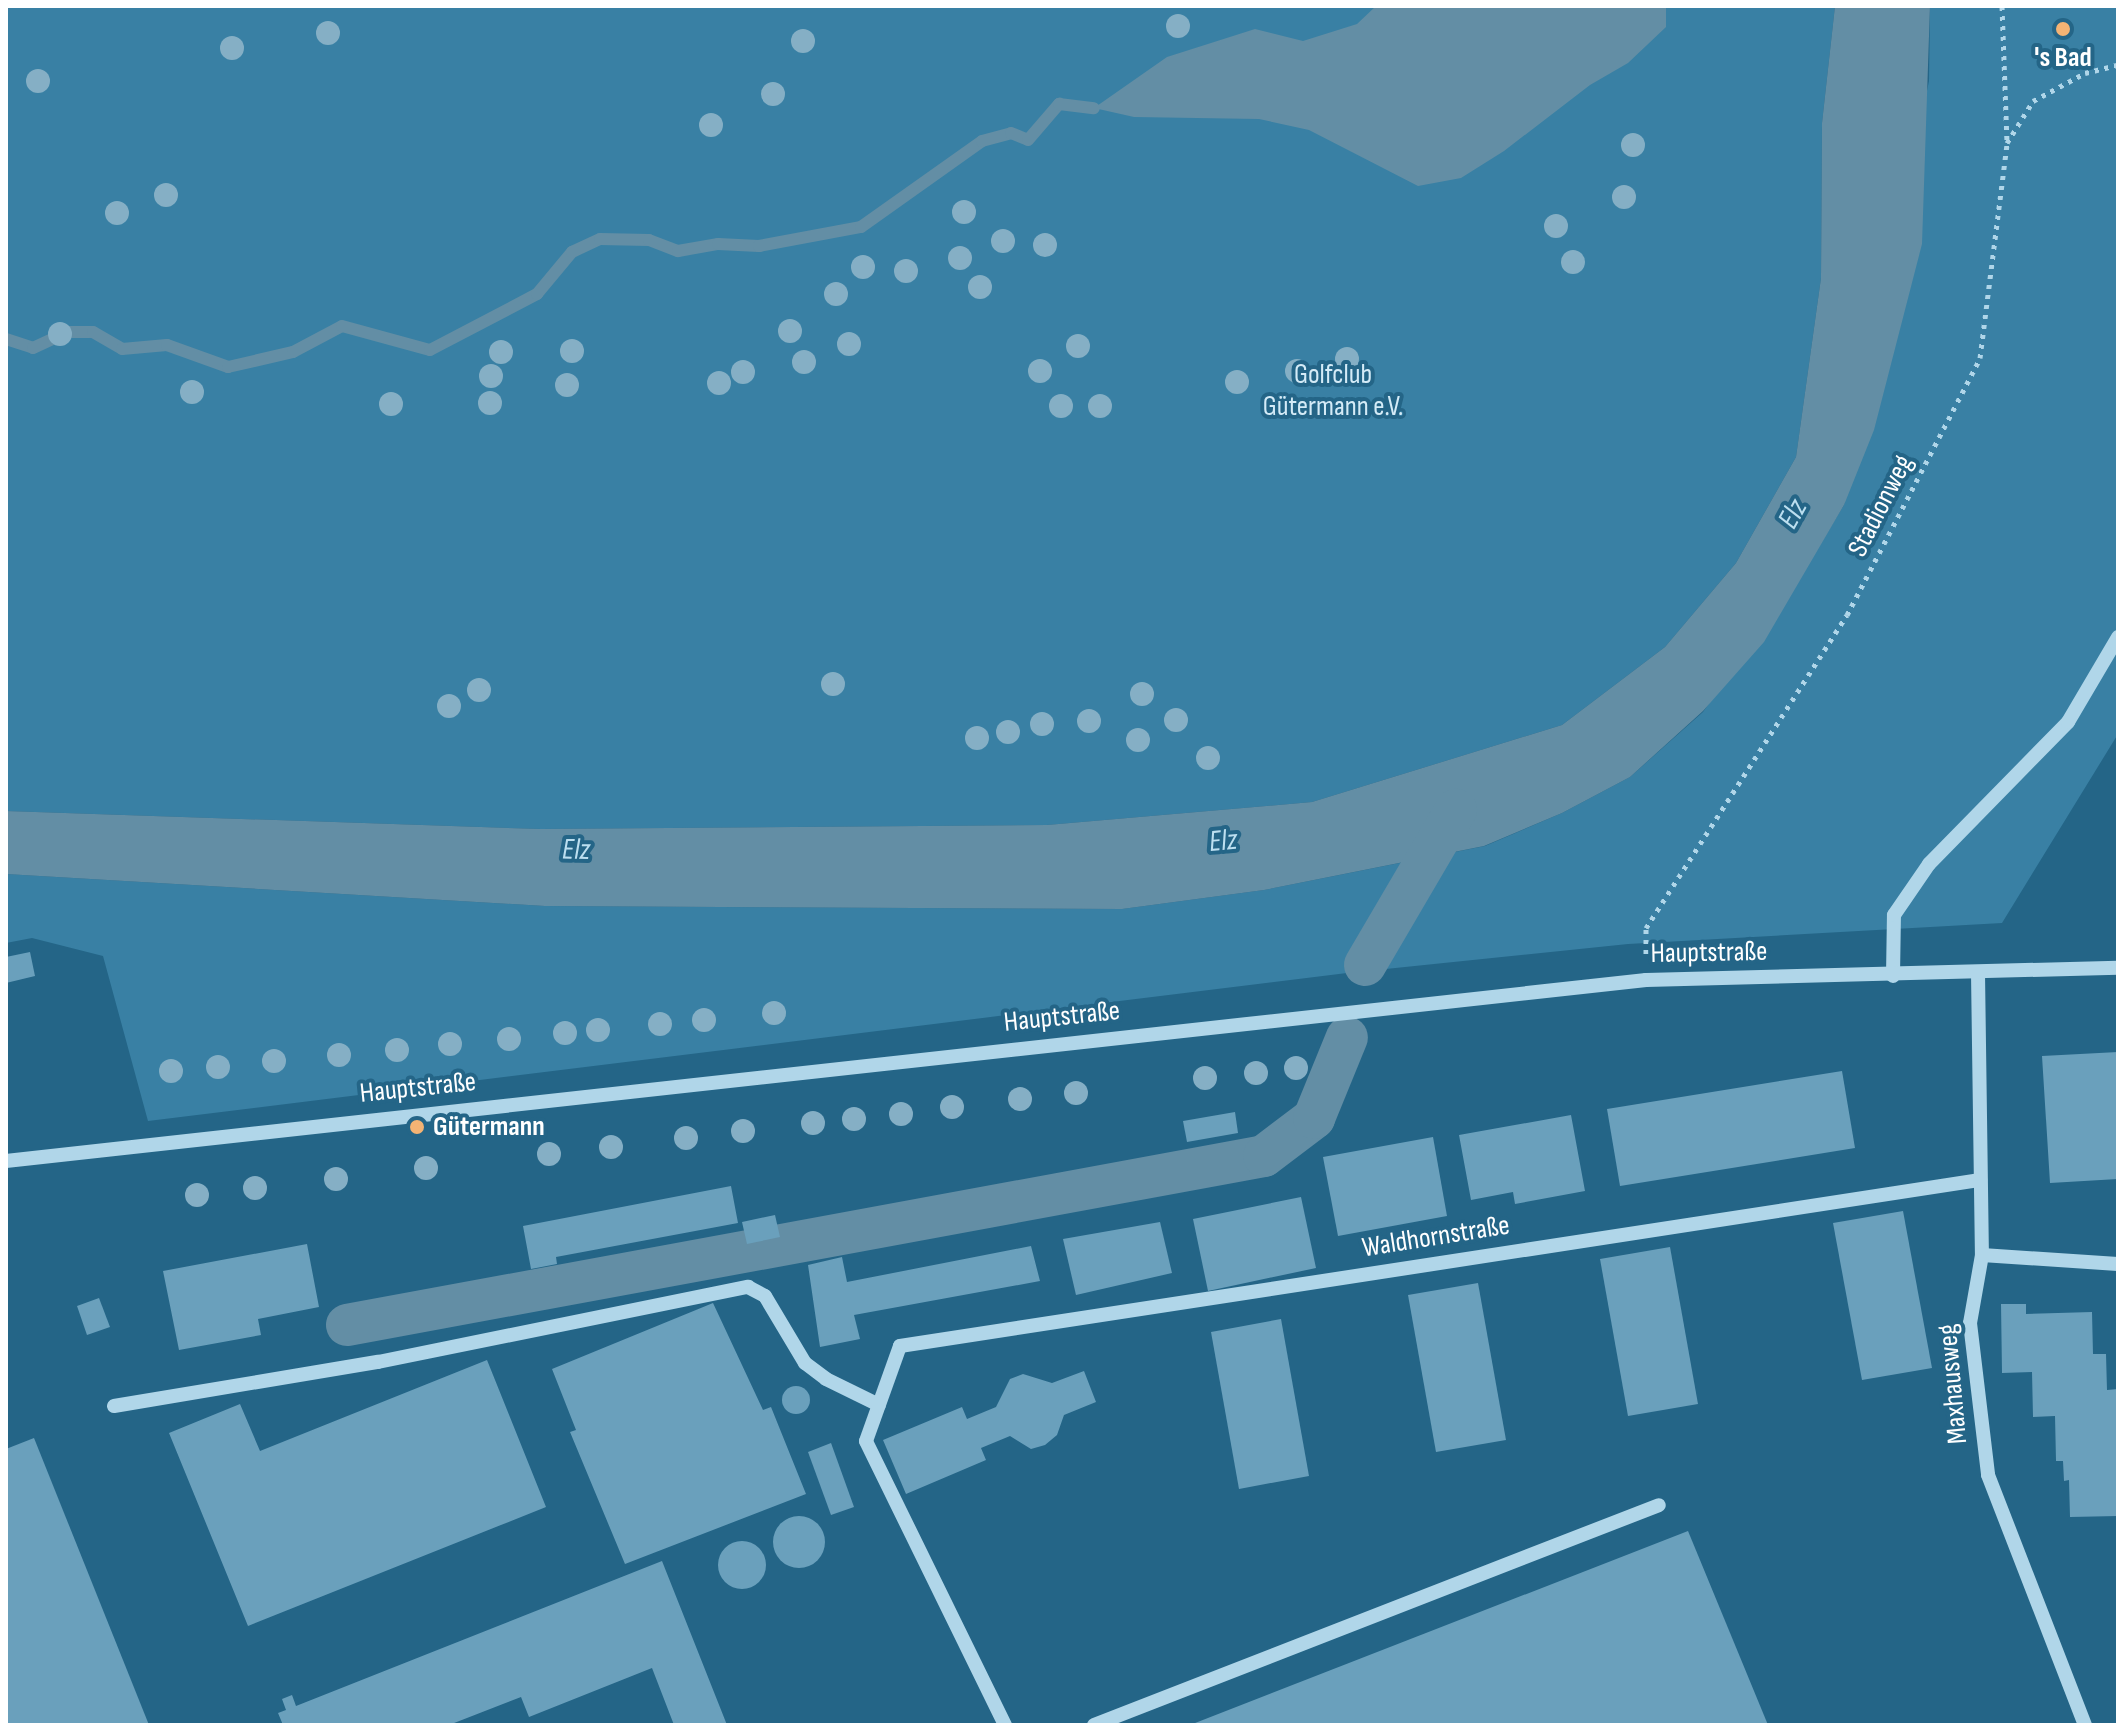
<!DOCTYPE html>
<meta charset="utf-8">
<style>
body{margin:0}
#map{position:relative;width:2124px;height:1731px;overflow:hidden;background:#246587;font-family:"Sofia Sans Condensed",sans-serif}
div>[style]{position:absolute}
.green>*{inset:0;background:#3980a4}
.water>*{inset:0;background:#638ea5}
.stream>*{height:12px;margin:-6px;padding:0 6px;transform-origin:6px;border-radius:6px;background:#638ea5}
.canal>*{height:42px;margin:-21px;padding:0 21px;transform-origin:21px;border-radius:21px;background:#638ea5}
.building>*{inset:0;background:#6aa0bc}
.round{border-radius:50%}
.path>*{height:5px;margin-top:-2.5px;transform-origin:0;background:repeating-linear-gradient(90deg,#b0d6e9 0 4px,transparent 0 10px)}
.minor>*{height:14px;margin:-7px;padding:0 7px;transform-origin:7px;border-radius:7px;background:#b0d6e9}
.trees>*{width:24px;height:24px;margin:-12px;border-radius:50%;background:#85afc5}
.dots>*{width:22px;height:22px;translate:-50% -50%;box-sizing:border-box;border:4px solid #246587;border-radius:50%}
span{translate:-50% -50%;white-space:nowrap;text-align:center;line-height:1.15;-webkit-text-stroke:8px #246587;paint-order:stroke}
.poi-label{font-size:28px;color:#fff;font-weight:700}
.left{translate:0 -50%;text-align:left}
.park-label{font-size:28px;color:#d4ebf7}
.street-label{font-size:28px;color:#fff}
.water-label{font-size:30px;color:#bcdff0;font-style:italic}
.frame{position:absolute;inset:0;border:8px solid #fff;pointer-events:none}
</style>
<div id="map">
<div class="green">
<i style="clip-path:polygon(6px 6px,1835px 6px,1822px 123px,1821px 278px,1796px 457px,1736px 563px,1665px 647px,1562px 725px,1312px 802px,1047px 825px,541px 829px,6px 811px)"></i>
<i style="clip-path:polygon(1930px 6px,2118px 6px,2118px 734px,2002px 923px,1628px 944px,1347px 973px,148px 1121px,103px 956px,32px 938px,6px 943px,6px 874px,545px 906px,1122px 909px,1264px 890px,1485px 846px,1562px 813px,1630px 777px,1703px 712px,1804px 571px,1844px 505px,1929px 81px)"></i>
</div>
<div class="water">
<i style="clip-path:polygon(1376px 6px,1666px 6px,1666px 27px,1628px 63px,1590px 85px,1504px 151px,1461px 178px,1418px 186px,1309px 130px,1259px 119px,1134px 117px,1094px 108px,1167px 57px,1255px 29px,1303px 41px,1357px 24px)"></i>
<i style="clip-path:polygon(1835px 6px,1930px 6px,1922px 244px,1874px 430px,1844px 505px,1764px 642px,1703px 711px,1630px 777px,1562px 813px,1484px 846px,1264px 890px,1122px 909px,545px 906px,6px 874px,6px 811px,541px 829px,1047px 825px,1312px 802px,1562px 725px,1665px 647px,1736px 563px,1796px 457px,1821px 278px,1822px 123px)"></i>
</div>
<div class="stream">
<i style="left:6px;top:339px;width:28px;rotate:18deg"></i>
<i style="left:33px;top:348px;width:38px;rotate:-25deg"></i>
<i style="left:68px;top:332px;width:25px"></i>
<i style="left:93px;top:332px;width:34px;rotate:30deg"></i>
<i style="left:122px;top:349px;width:45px;rotate:-5.1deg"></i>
<i style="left:167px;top:345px;width:65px;rotate:19.8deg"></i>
<i style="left:228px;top:367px;width:67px;rotate:-13deg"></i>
<i style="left:293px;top:352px;width:55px;rotate:-28deg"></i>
<i style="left:342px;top:326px;width:91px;rotate:15.3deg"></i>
<i style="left:430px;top:350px;width:121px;rotate:-27.6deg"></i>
<i style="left:537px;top:294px;width:55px;rotate:-50.2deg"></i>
<i style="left:572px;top:252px;width:31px;rotate:-25deg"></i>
<i style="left:600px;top:239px;width:49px;rotate:1.2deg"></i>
<i style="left:649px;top:240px;width:31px;rotate:21deg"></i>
<i style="left:678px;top:251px;width:41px;rotate:-9.9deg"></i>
<i style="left:718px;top:244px;width:41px;rotate:2.8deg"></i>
<i style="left:759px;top:246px;width:104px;rotate:-10.6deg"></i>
<i style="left:861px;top:227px;width:148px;rotate:-35.4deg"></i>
<i style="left:982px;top:141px;width:30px;rotate:-15deg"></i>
<i style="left:1011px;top:133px;width:18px;rotate:22deg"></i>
<i style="left:1028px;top:140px;width:48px;rotate:-49.3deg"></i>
<i style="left:1059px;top:104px;width:35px;rotate:7deg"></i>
</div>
<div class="canal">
<i style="left:1365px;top:965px;width:180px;rotate:-59.6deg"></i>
<i style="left:347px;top:1325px;width:932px;rotate:-10.44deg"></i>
<i style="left:1264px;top:1156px;width:63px;rotate:-37.2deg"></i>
<i style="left:1314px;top:1118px;width:87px;rotate:-67.8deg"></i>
</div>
<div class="building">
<i style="clip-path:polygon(30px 952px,35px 976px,6px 983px,6px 957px)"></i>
<i style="clip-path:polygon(2118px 1052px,2118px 1179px,2050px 1183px,2042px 1056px)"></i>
<i style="clip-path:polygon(1842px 1071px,1855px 1148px,1620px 1186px,1607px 1109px)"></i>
<i style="clip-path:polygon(1235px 1112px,1238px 1133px,1187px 1142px,1183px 1121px)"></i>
<i style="clip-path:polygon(1571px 1115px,1585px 1191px,1515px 1204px,1513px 1192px,1471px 1200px,1459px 1135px)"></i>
<i style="clip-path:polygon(1433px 1137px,1447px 1216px,1338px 1236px,1323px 1157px)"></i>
<i style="clip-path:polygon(731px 1186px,738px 1223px,556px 1257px,557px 1264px,531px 1269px,523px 1226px)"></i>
<i style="clip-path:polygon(1301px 1197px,1316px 1268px,1208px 1291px,1193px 1219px)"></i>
<i style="clip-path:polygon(1903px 1211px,1932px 1368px,1862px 1380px,1833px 1223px)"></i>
<i style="clip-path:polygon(775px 1215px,780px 1237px,747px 1244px,742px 1222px)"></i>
<i style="clip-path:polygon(1160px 1222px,1172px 1273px,1076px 1295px,1063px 1239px)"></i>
<i style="clip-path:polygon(307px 1244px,319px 1307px,258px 1319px,261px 1335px,179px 1350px,163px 1271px)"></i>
<i style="clip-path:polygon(1031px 1246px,1040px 1281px,854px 1315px,860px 1339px,820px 1347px,808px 1265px,842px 1257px,847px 1282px)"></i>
<i style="clip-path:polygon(1670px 1247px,1698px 1404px,1628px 1416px,1600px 1259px)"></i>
<i style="clip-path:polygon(1478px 1283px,1506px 1440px,1436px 1452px,1408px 1295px)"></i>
<i style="clip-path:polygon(99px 1298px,110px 1327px,87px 1335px,77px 1306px)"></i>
<i style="clip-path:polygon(713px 1303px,763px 1410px,771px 1407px,806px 1494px,625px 1564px,570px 1432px,576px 1430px,552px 1369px)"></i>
<i style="clip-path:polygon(2001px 1304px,2026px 1304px,2026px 1314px,2092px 1312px,2093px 1354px,2106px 1354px,2107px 1390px,2118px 1389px,2118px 1516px,2070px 1517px,2069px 1480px,2064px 1481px,2063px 1461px,2056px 1461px,2055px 1416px,2033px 1417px,2032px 1372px,2002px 1373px)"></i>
<i style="clip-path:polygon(1281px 1319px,1309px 1476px,1239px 1489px,1211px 1332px)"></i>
<i style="clip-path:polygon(487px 1360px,546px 1507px,248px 1626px,169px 1433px,240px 1404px,260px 1451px)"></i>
<i style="clip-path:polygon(1084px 1371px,1096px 1402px,1064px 1415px,1057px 1435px,1045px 1445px,1031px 1449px,1010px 1436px,981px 1448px,986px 1460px,906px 1494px,883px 1440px,962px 1407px,967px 1419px,996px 1407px,1010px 1379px,1023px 1374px,1052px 1383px)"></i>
<i class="round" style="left:782px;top:1386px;width:28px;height:28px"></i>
<i style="clip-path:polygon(34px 1438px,149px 1725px,6px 1725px,6px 1449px)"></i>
<i style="clip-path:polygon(831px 1443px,854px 1507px,831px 1515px,808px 1452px)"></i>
<i class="round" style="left:773px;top:1516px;width:52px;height:52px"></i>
<i style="clip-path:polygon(1688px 1531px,1768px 1725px,1190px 1725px)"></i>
<i class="round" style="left:718px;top:1541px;width:48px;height:48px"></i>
<i style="clip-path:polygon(662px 1561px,727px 1725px,674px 1725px,652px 1668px,529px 1717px,521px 1697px,449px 1725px,283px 1725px,278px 1713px,286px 1710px,282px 1699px,292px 1695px,296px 1706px)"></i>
</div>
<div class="path">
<i style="left:2002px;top:6px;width:136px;rotate:87.9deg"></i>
<i style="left:1646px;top:954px;width:26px;rotate:-90deg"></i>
<i style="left:1646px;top:928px;width:372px;rotate:-57.3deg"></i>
<i style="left:1847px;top:615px;width:289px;rotate:-62.6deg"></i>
<i style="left:1980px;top:358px;width:217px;rotate:-82.8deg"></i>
<i style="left:2007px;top:143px;width:49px;rotate:-58.2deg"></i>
<i style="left:2033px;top:101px;width:59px;rotate:-28.3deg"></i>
<i style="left:2085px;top:73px;width:34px;rotate:-14deg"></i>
</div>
<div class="minor">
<i style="left:1978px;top:973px;width:282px;rotate:89.2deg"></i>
<i style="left:1982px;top:1255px;width:69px;rotate:100deg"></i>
<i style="left:1970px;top:1323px;width:153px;rotate:83.2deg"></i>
<i style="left:1988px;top:1475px;width:268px;rotate:68.8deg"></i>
<i style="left:1893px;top:976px;width:61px;rotate:-89.1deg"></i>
<i style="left:1894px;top:915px;width:62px;rotate:-55.5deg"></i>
<i style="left:1929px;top:864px;width:199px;rotate:-45.6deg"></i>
<i style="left:2068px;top:722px;width:99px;rotate:-59.5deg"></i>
<i style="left:6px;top:1161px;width:1650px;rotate:-6.3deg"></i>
<i style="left:1646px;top:980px;width:472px;rotate:-1.5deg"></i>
<i style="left:1982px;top:1255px;width:136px;rotate:3.8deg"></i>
<i style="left:114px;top:1406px;width:268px;rotate:-9.5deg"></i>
<i style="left:378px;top:1362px;width:378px;rotate:-11.5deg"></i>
<i style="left:748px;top:1287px;width:19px;rotate:28deg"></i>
<i style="left:765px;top:1296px;width:78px;rotate:59.2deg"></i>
<i style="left:805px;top:1363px;width:26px;rotate:37deg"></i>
<i style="left:826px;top:1379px;width:59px;rotate:26.1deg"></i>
<i style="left:1005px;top:1725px;width:316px;rotate:-116.1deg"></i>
<i style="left:866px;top:1441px;width:101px;rotate:-70.3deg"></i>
<i style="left:900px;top:1346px;width:1093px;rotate:-8.74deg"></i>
<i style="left:1094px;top:1725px;width:606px;rotate:-21.27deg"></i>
</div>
<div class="trees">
<i style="left:1178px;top:26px"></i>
<i style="left:328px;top:33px"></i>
<i style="left:803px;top:41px"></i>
<i style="left:232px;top:48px"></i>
<i style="left:38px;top:81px"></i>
<i style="left:773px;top:94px"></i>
<i style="left:711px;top:125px"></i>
<i style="left:1633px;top:145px"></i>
<i style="left:166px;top:195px"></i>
<i style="left:1624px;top:197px"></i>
<i style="left:964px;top:212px"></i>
<i style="left:117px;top:213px"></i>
<i style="left:1556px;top:226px"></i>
<i style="left:1003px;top:241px"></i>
<i style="left:1045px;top:245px"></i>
<i style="left:960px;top:258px"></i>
<i style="left:1573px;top:262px"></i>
<i style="left:863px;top:267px"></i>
<i style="left:906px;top:271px"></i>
<i style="left:980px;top:287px"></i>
<i style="left:836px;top:294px"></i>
<i style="left:790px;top:331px"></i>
<i style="left:60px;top:334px"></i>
<i style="left:849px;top:344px"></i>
<i style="left:1078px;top:346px"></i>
<i style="left:572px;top:351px"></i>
<i style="left:501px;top:352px"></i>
<i style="left:1347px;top:359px"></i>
<i style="left:804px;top:362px"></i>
<i style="left:1040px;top:371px"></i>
<i style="left:1297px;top:371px"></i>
<i style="left:743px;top:372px"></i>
<i style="left:491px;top:376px"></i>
<i style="left:1237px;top:382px"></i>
<i style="left:719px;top:383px"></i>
<i style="left:567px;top:385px"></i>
<i style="left:192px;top:392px"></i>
<i style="left:490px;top:403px"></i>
<i style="left:391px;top:404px"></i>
<i style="left:1061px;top:406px"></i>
<i style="left:1100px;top:406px"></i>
<i style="left:833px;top:684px"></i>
<i style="left:479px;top:690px"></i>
<i style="left:1142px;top:694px"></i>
<i style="left:449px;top:706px"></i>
<i style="left:1176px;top:720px"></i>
<i style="left:1089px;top:721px"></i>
<i style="left:1042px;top:724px"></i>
<i style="left:1008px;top:732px"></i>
<i style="left:977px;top:738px"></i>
<i style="left:1138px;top:740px"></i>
<i style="left:1208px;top:758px"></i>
<i style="left:774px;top:1013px"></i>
<i style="left:704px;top:1020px"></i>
<i style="left:660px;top:1024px"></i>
<i style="left:598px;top:1030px"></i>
<i style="left:565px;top:1033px"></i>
<i style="left:509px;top:1039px"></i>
<i style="left:450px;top:1044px"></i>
<i style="left:397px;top:1050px"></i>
<i style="left:339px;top:1055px"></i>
<i style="left:274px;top:1061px"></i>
<i style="left:218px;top:1067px"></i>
<i style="left:1296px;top:1068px"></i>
<i style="left:171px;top:1071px"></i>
<i style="left:1256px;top:1073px"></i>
<i style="left:1205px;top:1078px"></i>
<i style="left:1076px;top:1093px"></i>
<i style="left:1020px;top:1099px"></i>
<i style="left:952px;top:1107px"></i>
<i style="left:901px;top:1114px"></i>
<i style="left:854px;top:1119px"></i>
<i style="left:813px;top:1123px"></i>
<i style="left:743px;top:1131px"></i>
<i style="left:686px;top:1138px"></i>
<i style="left:611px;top:1147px"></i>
<i style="left:549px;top:1154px"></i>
<i style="left:426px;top:1168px"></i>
<i style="left:336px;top:1179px"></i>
<i style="left:255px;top:1188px"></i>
<i style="left:197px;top:1195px"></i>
</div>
<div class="dots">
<i style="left:2063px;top:29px;background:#f3b374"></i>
<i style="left:417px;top:1127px;background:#f3b374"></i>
</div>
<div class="poi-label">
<span style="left:2063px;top:58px">'s Bad</span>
<span class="left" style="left:433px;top:1127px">Gütermann</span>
</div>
<div class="park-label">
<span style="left:1333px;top:391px">Golfclub<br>Gütermann e.V.</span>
</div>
<div class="street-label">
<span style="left:1881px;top:506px;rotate:-63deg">Stadionweg</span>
<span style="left:1709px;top:953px;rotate:-1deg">Hauptstraße</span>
<span style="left:1062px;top:1017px;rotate:-6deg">Hauptstraße</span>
<span style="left:418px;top:1088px;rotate:-6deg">Hauptstraße</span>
<span style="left:1436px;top:1237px;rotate:-9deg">Waldhornstraße</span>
<span style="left:1953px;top:1384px;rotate:-95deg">Maxhausweg</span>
</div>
<div class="water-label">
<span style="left:1793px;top:514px;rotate:-61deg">Elz</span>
<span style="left:1223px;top:841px;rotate:-5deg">Elz</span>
<span style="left:576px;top:850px;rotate:1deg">Elz</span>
</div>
<div class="frame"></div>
</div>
